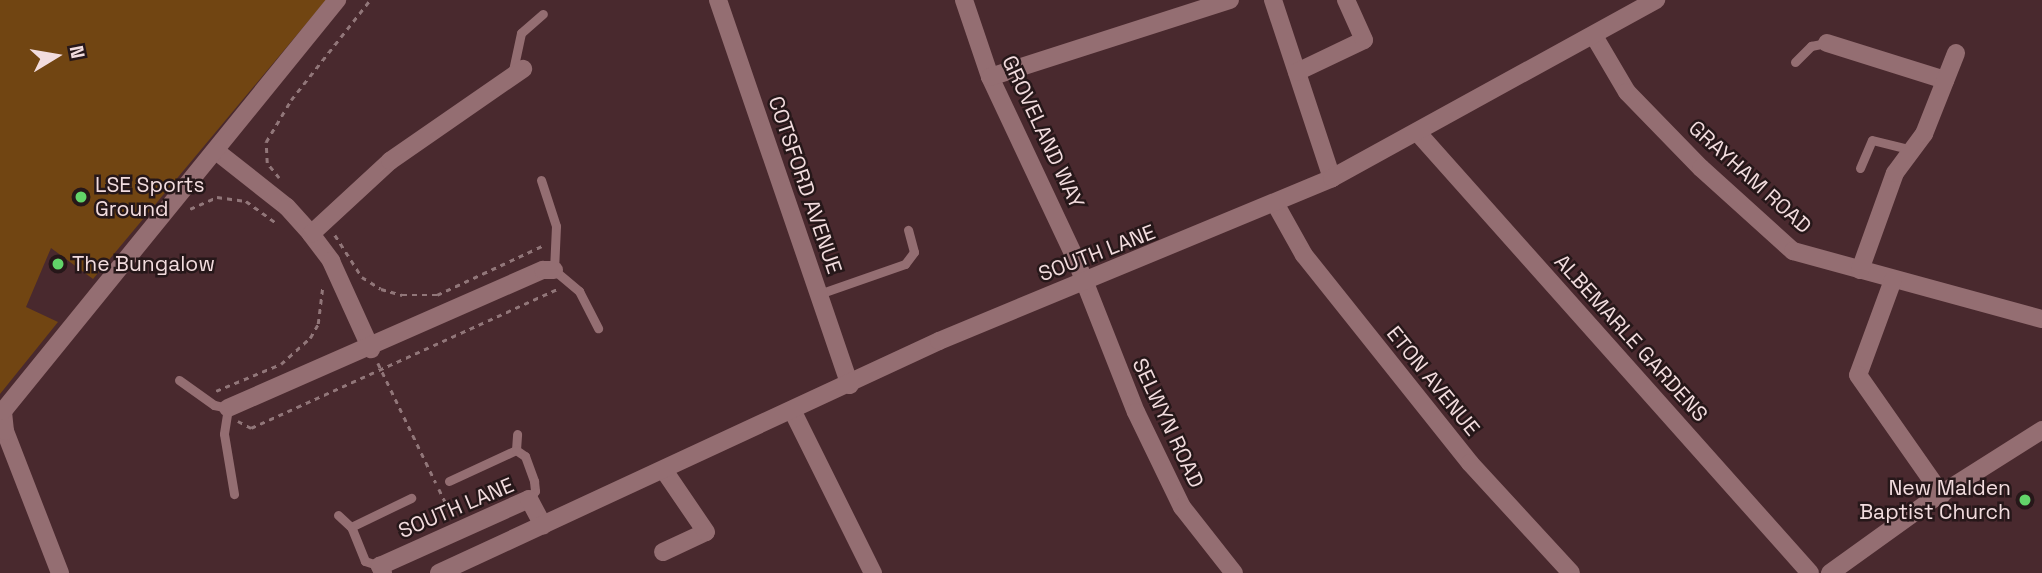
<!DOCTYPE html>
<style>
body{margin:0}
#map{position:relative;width:2042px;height:573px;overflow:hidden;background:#49292e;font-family:"Space Grotesk",sans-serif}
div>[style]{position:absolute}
.green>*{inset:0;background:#714512}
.path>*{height:2.5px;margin-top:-1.25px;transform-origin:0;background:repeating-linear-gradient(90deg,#917679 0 5px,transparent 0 10px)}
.service>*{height:9px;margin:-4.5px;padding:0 4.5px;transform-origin:4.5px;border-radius:4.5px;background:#946e72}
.minor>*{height:18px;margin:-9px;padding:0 9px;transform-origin:9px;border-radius:9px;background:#946e72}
.tertiary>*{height:18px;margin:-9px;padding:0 9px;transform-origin:9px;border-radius:9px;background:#946e72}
.dots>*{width:19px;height:19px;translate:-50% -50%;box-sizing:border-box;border:4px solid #261719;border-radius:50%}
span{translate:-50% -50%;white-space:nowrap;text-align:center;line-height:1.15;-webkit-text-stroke:5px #261719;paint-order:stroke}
.street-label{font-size:21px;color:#f2dcde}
.poi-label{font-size:21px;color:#f2dcde}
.left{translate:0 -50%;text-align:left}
.right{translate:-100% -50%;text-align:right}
.north{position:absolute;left:21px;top:21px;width:70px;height:70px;-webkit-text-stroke:5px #261719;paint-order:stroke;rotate:79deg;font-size:19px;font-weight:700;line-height:28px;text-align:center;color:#f2dcde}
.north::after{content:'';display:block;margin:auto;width:24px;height:32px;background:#f2dcde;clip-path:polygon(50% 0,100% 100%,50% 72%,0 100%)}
</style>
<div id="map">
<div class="green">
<i style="clip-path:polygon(0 0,326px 0,93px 279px,51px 248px,26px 307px,58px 322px,0 394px)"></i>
</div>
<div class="path">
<i style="left:279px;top:178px;width:19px;rotate:-129deg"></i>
<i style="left:267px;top:163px;width:21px;rotate:-93deg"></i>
<i style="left:266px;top:142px;width:49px;rotate:-59.2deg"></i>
<i style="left:291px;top:100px;width:127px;rotate:-51.7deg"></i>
<i style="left:190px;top:209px;width:30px;rotate:-24deg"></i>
<i style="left:217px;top:197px;width:29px;rotate:8deg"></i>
<i style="left:246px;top:201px;width:39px;rotate:36deg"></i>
<i style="left:335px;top:235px;width:50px;rotate:57.3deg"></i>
<i style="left:362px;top:277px;width:22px;rotate:32deg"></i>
<i style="left:381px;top:289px;width:22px;rotate:16deg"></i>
<i style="left:402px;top:295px;width:35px"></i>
<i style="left:437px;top:295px;width:116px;rotate:-25deg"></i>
<i style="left:378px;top:363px;width:133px;rotate:64.2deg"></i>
<i style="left:216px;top:391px;width:70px;rotate:-22.6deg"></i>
<i style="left:281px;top:364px;width:39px;rotate:-42deg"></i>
<i style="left:310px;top:338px;width:16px;rotate:-60deg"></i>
<i style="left:318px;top:324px;width:39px;rotate:-83deg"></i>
<i style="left:238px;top:421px;width:15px;rotate:28deg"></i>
<i style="left:251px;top:428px;width:336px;rotate:-24.4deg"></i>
<i style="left:439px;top:489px;width:28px;rotate:64deg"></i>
</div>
<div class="service">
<i style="left:1795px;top:62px;width:23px;rotate:-45deg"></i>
<i style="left:1811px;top:46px;width:16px;rotate:-11deg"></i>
<i style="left:512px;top:75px;width:43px;rotate:-77.9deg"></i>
<i style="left:521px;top:33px;width:29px;rotate:-41deg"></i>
<i style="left:1860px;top:168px;width:30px;rotate:-67deg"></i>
<i style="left:1872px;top:140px;width:38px;rotate:14deg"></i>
<i style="left:541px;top:180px;width:48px;rotate:71.9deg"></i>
<i style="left:556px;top:226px;width:44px;rotate:92.6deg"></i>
<i style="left:554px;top:270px;width:33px;rotate:40deg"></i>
<i style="left:579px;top:291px;width:42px;rotate:62.8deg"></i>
<i style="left:819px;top:294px;width:91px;rotate:-19.2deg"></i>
<i style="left:905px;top:264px;width:15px;rotate:-53deg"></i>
<i style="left:914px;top:252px;width:23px;rotate:-105deg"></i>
<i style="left:179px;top:380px;width:43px;rotate:35.5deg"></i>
<i style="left:214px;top:405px;width:14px;rotate:12deg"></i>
<i style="left:228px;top:408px;width:26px;rotate:99deg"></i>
<i style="left:224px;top:434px;width:61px;rotate:80.5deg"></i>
<i style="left:516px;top:450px;width:16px;rotate:-86deg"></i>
<i style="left:449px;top:481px;width:74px;rotate:-24.8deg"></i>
<i style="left:516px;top:450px;width:11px;rotate:34deg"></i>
<i style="left:525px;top:456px;width:27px;rotate:70deg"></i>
<i style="left:534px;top:481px;width:10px;rotate:84deg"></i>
<i style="left:535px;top:491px;width:10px;rotate:127deg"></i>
<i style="left:338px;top:515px;width:18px;rotate:43deg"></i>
<i style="left:380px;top:566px;width:16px;rotate:-162deg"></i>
<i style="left:365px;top:561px;width:37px;rotate:-112deg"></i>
<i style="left:351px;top:527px;width:67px;rotate:-25.8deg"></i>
</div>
<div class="minor">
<i style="left:718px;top:0;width:407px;rotate:71.1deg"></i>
<i style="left:964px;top:0;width:81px;rotate:71.3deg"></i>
<i style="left:990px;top:77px;width:202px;rotate:64.8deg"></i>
<i style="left:1076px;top:260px;width:163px;rotate:68.5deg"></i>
<i style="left:1136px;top:412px;width:106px;rotate:64.2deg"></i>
<i style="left:1182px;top:507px;width:84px;rotate:51.8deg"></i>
<i style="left:1273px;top:0;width:188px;rotate:71.7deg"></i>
<i style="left:1594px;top:36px;width:65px;rotate:59.5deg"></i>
<i style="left:1627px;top:92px;width:106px;rotate:45.8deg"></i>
<i style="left:1701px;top:168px;width:124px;rotate:42.1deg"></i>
<i style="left:1793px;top:251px;width:258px;rotate:15.3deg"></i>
<i style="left:1827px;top:43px;width:124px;rotate:17.4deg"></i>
<i style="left:1297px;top:72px;width:74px;rotate:-25.5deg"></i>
<i style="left:1364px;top:40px;width:44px;rotate:-114.2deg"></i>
<i style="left:990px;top:77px;width:252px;rotate:-17.8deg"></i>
<i style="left:1418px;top:133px;width:589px;rotate:48.3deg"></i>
<i style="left:216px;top:151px;width:90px;rotate:38.3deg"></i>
<i style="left:287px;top:207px;width:36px;rotate:48deg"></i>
<i style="left:311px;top:234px;width:34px;rotate:53deg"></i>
<i style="left:331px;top:261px;width:97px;rotate:65.6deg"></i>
<i style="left:1276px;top:205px;width:57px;rotate:60.8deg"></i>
<i style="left:1304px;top:255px;width:266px;rotate:51.4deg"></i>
<i style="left:1470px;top:463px;width:149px;rotate:47.4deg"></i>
<i style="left:311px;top:234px;width:108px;rotate:-42.7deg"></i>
<i style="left:390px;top:161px;width:162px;rotate:-34.7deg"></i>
<i style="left:1860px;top:270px;width:103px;rotate:-70.2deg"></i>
<i style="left:1895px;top:173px;width:49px;rotate:-53.4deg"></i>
<i style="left:1924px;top:134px;width:87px;rotate:-68.4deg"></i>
<i style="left:1893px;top:280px;width:101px;rotate:110.2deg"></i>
<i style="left:1858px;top:375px;width:146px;rotate:55deg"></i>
<i style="left:228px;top:408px;width:344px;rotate:-23.7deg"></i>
<i style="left:543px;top:270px;width:11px"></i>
<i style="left:793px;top:412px;width:180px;rotate:63.6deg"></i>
<i style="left:663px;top:552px;width:47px;rotate:-24.9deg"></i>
<i style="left:706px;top:532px;width:73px;rotate:-124.3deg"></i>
<i style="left:60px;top:573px;width:152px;rotate:-111.2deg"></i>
<i style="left:5px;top:431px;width:20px;rotate:-96deg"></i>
<i style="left:3px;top:411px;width:530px;rotate:-50.9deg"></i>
<i style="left:383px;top:573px;width:8px;rotate:-113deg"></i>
<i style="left:380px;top:566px;width:163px;rotate:-24.2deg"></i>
<i style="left:529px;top:499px;width:30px;rotate:62deg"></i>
<i style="left:1830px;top:573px;width:127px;rotate:-35.7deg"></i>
<i style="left:1933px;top:499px;width:129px;rotate:-32.3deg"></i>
</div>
<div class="tertiary">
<i style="left:439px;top:573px;width:551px;rotate:-24.89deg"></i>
<i style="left:939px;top:341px;width:425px;rotate:-22.5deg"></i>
<i style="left:1332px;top:178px;width:370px;rotate:-28.8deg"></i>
</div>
<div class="dots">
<i style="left:81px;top:197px;background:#62d469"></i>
<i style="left:58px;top:264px;background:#62d469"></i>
<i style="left:2025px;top:500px;background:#62d469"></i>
</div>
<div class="street-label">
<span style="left:1043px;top:132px;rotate:65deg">GROVELAND WAY</span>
<span style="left:1750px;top:177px;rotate:42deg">GRAYHAM ROAD</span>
<span style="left:805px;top:185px;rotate:71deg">COTSFORD AVENUE</span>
<span style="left:1097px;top:253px;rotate:-21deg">SOUTH LANE</span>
<span style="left:1631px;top:338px;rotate:48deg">ALBEMARLE GARDENS</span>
<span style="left:1433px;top:381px;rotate:51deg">ETON AVENUE</span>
<span style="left:1168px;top:423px;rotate:65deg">SELWYN ROAD</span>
<span style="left:456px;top:508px;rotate:-23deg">SOUTH LANE</span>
</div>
<div class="poi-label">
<span class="left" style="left:95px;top:197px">LSE Sports<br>Ground</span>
<span class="left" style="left:72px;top:264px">The Bungalow</span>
<span class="right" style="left:2011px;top:500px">New Malden<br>Baptist Church</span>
</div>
<div class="north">N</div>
</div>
